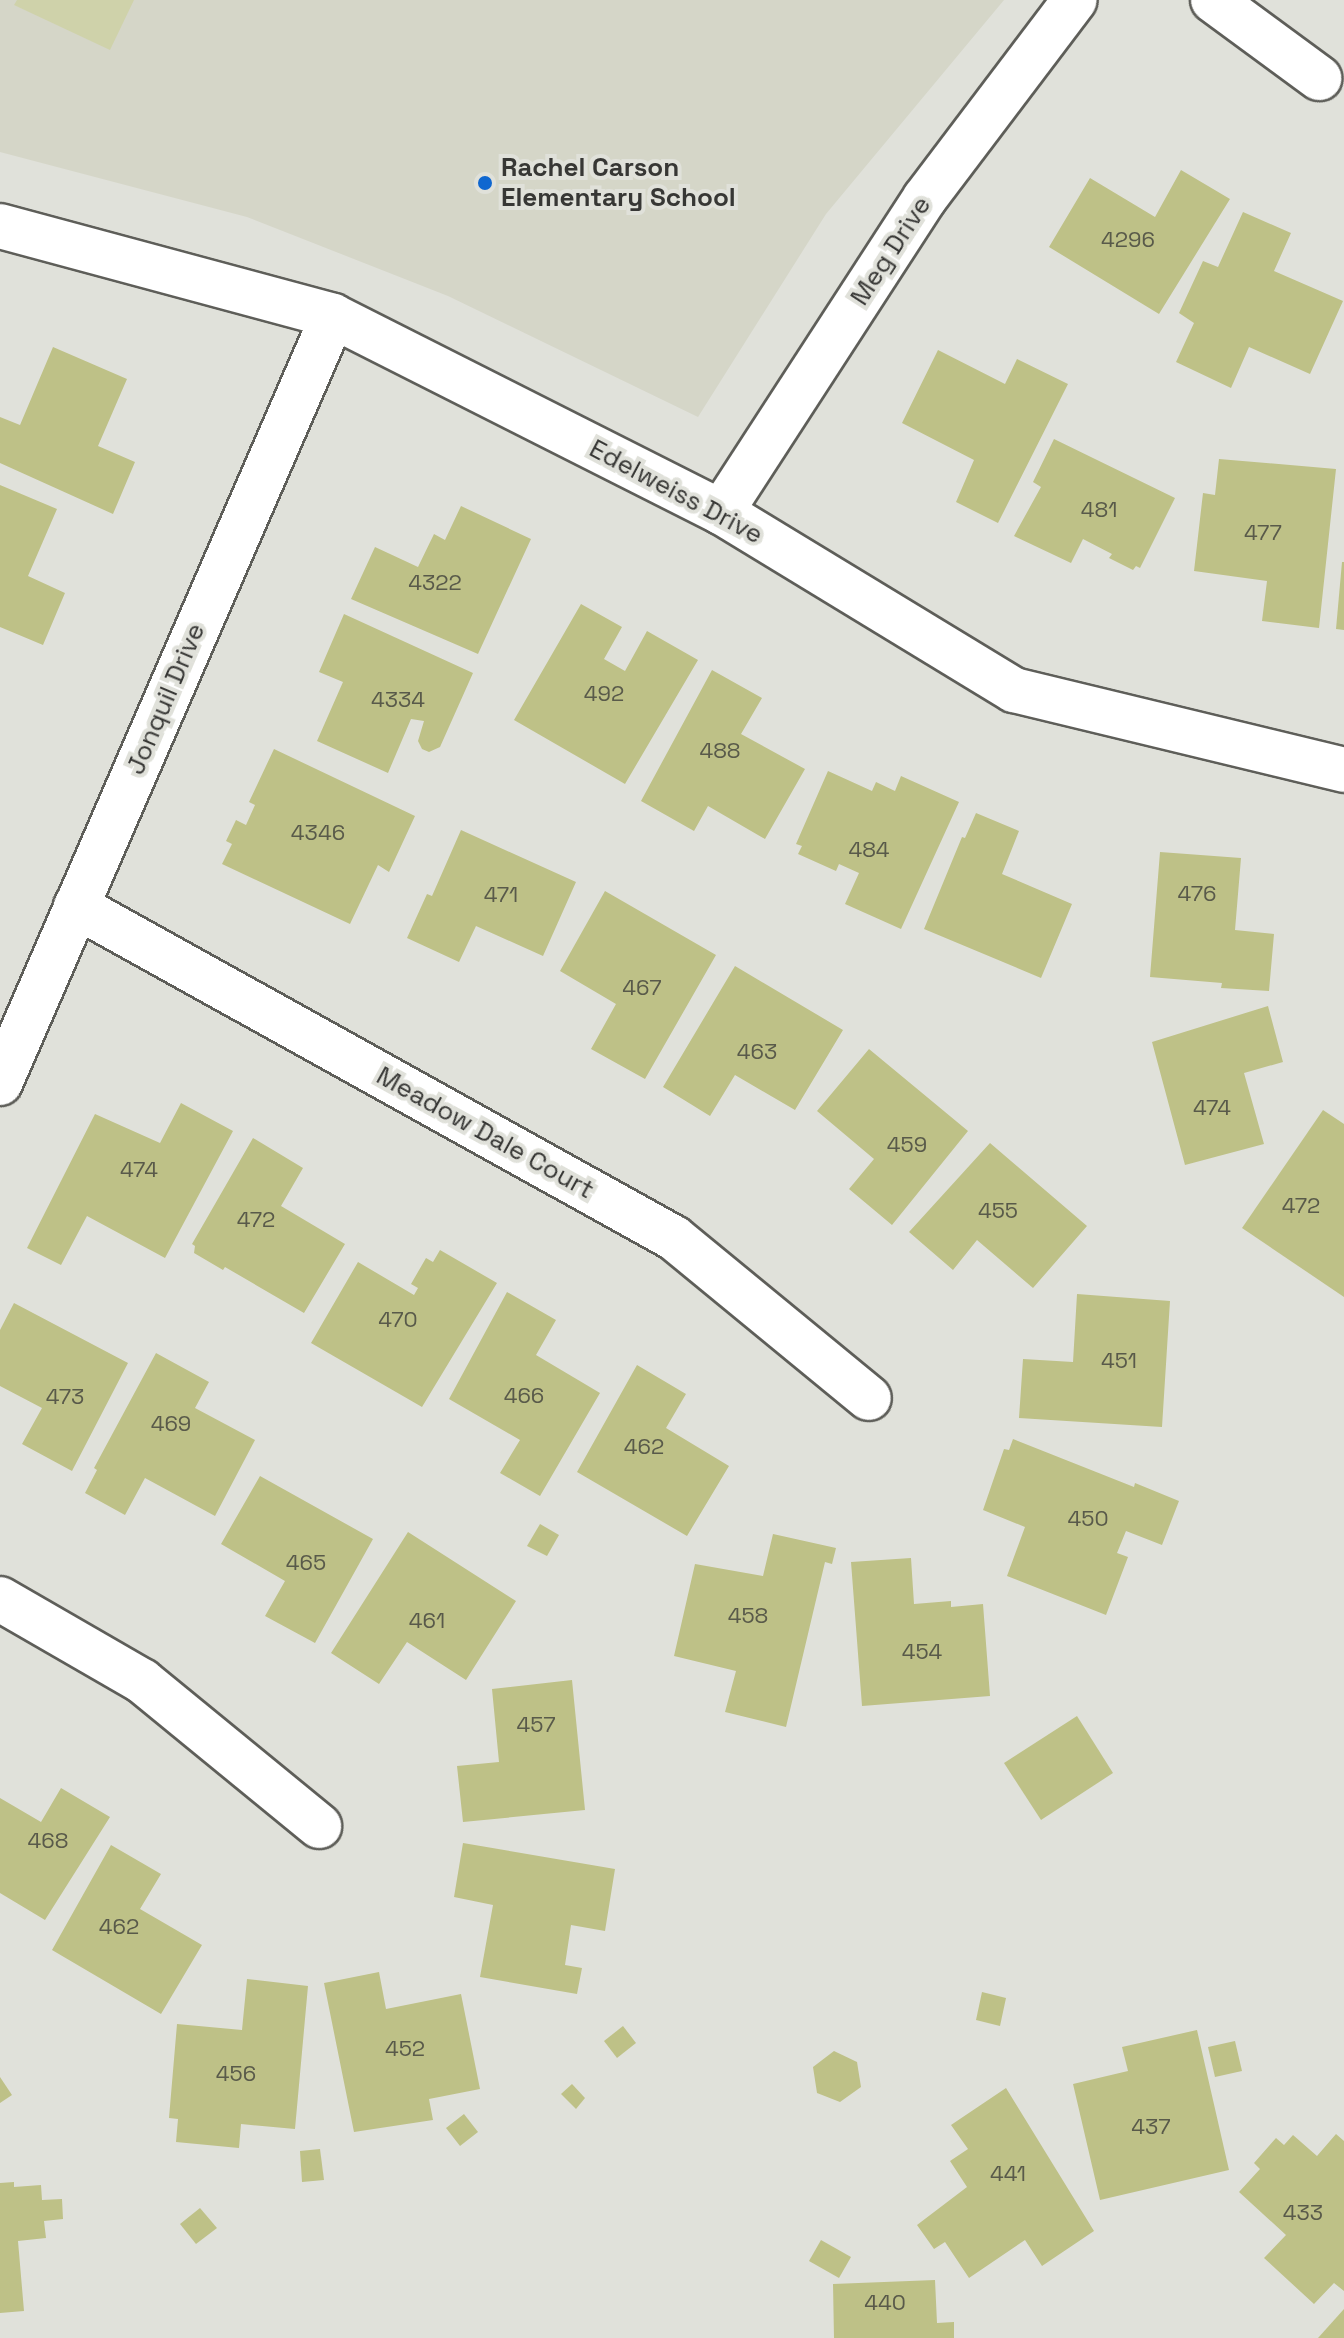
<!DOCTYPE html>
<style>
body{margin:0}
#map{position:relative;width:1344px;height:2338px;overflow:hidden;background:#e0e1da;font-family:"Space Grotesk",sans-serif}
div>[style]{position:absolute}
.built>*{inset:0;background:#d5d6c8}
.green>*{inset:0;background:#cfd2aa}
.building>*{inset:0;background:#bec187}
.roads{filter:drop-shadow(2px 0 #5e5e59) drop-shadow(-2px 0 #5e5e59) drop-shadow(0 2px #5e5e59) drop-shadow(0 -2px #5e5e59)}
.minor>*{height:44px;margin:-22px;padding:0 22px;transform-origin:22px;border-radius:22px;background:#fff}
.dots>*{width:22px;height:22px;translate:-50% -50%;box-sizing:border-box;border:4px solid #e0e1da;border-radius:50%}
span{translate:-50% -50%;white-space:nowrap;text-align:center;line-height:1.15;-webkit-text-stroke:8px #e0e1da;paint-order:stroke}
.number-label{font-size:22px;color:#595a4a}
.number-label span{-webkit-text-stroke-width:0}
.poi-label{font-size:26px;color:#373735;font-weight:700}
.left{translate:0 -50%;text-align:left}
.street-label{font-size:26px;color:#373735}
</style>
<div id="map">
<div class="built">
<i style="clip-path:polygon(0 0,1004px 0,826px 214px,698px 417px,448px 296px,247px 217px,0 152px)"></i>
</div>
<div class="green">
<i style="clip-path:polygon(17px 0,134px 0,110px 50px,14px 5px)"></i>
</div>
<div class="building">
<i style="clip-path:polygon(1181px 170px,1230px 199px,1159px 314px,1049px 247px,1090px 178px,1155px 217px)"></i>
<i style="clip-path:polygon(1243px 212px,1291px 233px,1274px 271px,1343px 301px,1310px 374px,1249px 347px,1231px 388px,1176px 362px,1194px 323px,1179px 313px,1203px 261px,1218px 267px)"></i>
<i style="clip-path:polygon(53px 347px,127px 379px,98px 446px,135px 462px,113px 514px,0 463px,0 417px,20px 425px)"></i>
<i style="clip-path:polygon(938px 350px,1005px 384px,1017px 359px,1068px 384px,998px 523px,956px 502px,974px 460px,902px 423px)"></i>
<i style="clip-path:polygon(1054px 439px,1175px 498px,1140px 568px,1136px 566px,1133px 570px,1109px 558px,1112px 554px,1083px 539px,1071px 563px,1014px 536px,1041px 487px,1033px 482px)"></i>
<i style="clip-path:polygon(1219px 459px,1336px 469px,1319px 628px,1262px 621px,1267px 581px,1194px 571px,1203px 493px,1215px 495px)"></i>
<i style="clip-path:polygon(0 485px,57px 509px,28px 576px,65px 593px,43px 645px,0 627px)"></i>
<i style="clip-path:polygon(461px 506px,531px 539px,478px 654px,351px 599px,375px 547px,418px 567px,434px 534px,445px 540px)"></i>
<i style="clip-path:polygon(1342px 562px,1344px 562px,1344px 630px,1336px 629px)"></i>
<i style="clip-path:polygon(581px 604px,622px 627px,604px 659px,625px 671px,647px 631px,698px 660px,625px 784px,514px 720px)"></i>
<i style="clip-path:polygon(344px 614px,473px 673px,440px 747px,429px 752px,422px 749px,418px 741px,424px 721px,411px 719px,388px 773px,317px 741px,343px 682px,319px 672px)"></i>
<i style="clip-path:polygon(712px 670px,762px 698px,741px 734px,805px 769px,765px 839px,708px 806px,694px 831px,641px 801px)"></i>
<i style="clip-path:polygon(274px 749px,415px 816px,389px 872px,378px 865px,350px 924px,222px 864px,232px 844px,226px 841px,236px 820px,246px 825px,255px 805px,249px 802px)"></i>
<i style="clip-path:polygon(828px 771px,872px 791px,876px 782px,895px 791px,901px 776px,959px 802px,901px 929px,845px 904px,859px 873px,839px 864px,836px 871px,798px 854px,802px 846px,796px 844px)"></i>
<i style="clip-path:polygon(976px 813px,1019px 831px,1002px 874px,1072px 904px,1041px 978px,924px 929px,962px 837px,965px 838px)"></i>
<i style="clip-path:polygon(461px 830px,576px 882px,543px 956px,476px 926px,459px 962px,407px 938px,427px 894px,432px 896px)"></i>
<i style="clip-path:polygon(1160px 852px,1241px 858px,1235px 930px,1274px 934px,1269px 991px,1221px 988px,1222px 983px,1150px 977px)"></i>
<i style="clip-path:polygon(605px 891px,716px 955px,645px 1079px,591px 1049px,616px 1004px,560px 971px)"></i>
<i style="clip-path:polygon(735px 966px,843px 1030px,795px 1110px,735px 1075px,710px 1116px,663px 1087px)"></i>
<i style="clip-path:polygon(1268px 1006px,1283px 1062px,1244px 1073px,1264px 1144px,1185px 1165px,1152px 1042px)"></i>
<i style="clip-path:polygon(869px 1049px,968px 1131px,892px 1225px,849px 1189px,874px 1159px,817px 1111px)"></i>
<i style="clip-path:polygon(181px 1103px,233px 1131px,165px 1258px,87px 1216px,61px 1265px,27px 1248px,95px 1114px,160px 1143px)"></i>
<i style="clip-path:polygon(1323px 1110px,1344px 1124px,1344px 1297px,1242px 1228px)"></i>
<i style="clip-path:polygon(253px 1138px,303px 1168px,281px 1206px,345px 1244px,304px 1313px,225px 1267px,223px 1270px,194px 1253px,195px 1246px,192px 1244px)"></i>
<i style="clip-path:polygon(990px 1143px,1087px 1226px,1033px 1288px,977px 1240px,953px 1270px,909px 1232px)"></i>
<i style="clip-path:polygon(440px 1250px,497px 1283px,422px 1407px,311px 1343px,358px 1262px,414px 1295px,418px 1288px,411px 1284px,426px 1258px,433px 1262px)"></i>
<i style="clip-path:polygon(507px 1292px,556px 1320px,536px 1355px,600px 1393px,540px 1496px,500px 1473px,520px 1440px,449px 1399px)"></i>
<i style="clip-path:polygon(1077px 1294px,1170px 1301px,1162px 1427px,1019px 1418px,1023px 1359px,1073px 1362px)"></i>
<i style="clip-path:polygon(14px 1303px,128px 1363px,72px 1471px,22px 1444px,42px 1408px,0 1386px,0 1330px)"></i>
<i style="clip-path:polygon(156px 1353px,209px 1382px,195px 1408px,255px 1440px,215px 1516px,145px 1478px,125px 1515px,85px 1493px,97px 1470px,94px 1468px)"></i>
<i style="clip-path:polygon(637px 1365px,686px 1394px,666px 1428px,729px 1466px,687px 1536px,577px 1472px)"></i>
<i style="clip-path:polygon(1013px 1439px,1134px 1487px,1135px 1483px,1179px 1501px,1162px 1545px,1126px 1531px,1117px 1553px,1128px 1557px,1106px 1615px,1007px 1576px,1025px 1527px,983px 1510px,1004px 1449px,1009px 1450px)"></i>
<i style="clip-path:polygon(260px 1476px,373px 1539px,315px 1643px,265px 1616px,285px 1581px,221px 1544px)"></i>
<i style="clip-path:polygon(540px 1524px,559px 1535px,547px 1556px,527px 1546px)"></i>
<i style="clip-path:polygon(408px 1532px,516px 1601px,466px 1680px,407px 1642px,379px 1684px,331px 1653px)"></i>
<i style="clip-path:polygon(773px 1534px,836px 1548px,832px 1564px,825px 1562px,786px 1727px,725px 1712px,736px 1671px,674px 1656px,695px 1564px,763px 1576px)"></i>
<i style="clip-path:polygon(911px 1558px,914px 1604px,951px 1601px,951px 1607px,983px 1604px,990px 1696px,862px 1706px,851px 1562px)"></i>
<i style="clip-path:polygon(572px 1680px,585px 1810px,463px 1822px,457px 1766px,499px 1762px,492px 1689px)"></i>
<i style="clip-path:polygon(1077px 1716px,1113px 1773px,1041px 1820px,1004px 1763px)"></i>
<i style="clip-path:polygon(61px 1788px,110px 1817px,45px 1920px,0 1893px,0 1798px,41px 1822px)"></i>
<i style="clip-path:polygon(463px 1843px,615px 1869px,605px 1931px,571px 1925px,565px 1965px,582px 1968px,577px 1994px,480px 1977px,493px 1905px,454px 1897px)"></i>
<i style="clip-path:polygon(111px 1845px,161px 1874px,140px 1909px,202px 1945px,161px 2014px,52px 1950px)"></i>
<i style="clip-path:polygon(379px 1972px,386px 2009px,461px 1994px,480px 2089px,429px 2099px,433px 2120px,354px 2132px,324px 1983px)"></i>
<i style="clip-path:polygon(247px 1979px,308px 1986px,295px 2129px,241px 2124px,239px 2148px,176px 2142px,178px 2119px,169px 2118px,177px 2024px,242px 2030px)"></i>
<i style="clip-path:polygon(982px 1992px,1006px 1998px,1000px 2026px,976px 2020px)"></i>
<i style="clip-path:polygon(623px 2026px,636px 2043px,617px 2058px,604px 2041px)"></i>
<i style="clip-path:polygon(1197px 2030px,1229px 2170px,1100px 2200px,1073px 2084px,1128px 2071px,1122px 2047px)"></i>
<i style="clip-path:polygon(1235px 2041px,1242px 2071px,1215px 2077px,1208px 2047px)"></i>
<i style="clip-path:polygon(834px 2051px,857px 2062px,861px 2087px,840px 2102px,817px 2093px,813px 2067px)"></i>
<i style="clip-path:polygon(0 2077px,12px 2095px,0 2103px)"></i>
<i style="clip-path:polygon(572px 2084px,585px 2098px,576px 2109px,561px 2094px)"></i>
<i style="clip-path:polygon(1006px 2088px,1094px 2231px,1042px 2266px,1025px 2240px,969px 2278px,945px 2242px,934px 2249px,917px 2225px,967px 2187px,950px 2161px,968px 2149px,951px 2125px)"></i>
<i style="clip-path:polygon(464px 2114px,478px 2132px,460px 2146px,446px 2128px)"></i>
<i style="clip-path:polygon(1336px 2134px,1344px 2141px,1344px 2291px,1334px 2283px,1314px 2304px,1264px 2258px,1286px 2235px,1239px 2192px,1260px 2169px,1254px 2163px,1276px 2138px,1284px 2145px,1293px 2135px,1317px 2156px)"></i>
<i style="clip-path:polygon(320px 2149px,324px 2180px,302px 2182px,300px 2151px)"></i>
<i style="clip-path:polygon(14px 2182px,14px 2187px,41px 2185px,42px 2200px,62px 2199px,63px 2219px,44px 2221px,46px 2238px,18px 2241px,24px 2311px,0 2313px,0 2183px)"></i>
<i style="clip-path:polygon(200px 2208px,217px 2228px,196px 2244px,180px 2224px)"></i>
<i style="clip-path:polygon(821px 2240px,851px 2257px,839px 2278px,809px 2261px)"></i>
<i style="clip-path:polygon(935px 2280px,937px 2323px,954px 2322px,954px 2338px,834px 2338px,833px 2284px)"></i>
<i style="clip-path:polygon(1344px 2309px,1344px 2338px,1318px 2338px)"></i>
</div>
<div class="roads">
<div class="minor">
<i style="left:1213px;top:0;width:132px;rotate:36.3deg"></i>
<i style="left:0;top:226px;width:345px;rotate:15.1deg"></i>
<i style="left:333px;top:316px;width:435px;rotate:26.8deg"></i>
<i style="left:721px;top:512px;width:343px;rotate:31.3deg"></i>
<i style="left:1014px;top:690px;width:340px;rotate:13.6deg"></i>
<i style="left:721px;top:512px;width:374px;rotate:-57deg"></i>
<i style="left:925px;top:198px;width:248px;rotate:-52.9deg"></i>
<i style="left:76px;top:906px;width:684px;rotate:29.04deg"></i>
<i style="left:674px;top:1238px;width:252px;rotate:39.4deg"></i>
<i style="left:0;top:1083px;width:836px;rotate:-66.53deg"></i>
<i style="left:0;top:1599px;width:164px;rotate:30deg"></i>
<i style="left:142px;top:1681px;width:229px;rotate:39.3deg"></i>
</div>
</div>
<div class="dots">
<i style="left:485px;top:183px;background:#0f67d0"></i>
</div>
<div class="number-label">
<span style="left:1128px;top:240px">4296</span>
<span style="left:1099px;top:510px">481</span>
<span style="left:1263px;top:533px">477</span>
<span style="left:435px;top:583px">4322</span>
<span style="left:604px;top:694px">492</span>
<span style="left:398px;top:700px">4334</span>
<span style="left:720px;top:751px">488</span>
<span style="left:318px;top:833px">4346</span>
<span style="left:869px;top:850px">484</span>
<span style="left:1197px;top:894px">476</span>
<span style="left:501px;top:895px">471</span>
<span style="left:642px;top:988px">467</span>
<span style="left:757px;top:1052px">463</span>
<span style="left:1212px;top:1108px">474</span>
<span style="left:907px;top:1145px">459</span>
<span style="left:139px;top:1170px">474</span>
<span style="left:1301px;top:1206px">472</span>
<span style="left:998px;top:1211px">455</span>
<span style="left:256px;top:1220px">472</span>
<span style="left:398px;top:1320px">470</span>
<span style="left:1119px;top:1361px">451</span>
<span style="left:524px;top:1396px">466</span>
<span style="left:65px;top:1397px">473</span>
<span style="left:171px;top:1424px">469</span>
<span style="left:644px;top:1447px">462</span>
<span style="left:1088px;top:1519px">450</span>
<span style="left:306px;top:1563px">465</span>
<span style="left:748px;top:1616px">458</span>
<span style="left:427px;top:1621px">461</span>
<span style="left:922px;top:1652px">454</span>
<span style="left:536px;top:1725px">457</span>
<span style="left:48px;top:1841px">468</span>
<span style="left:119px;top:1927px">462</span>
<span style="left:405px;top:2049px">452</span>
<span style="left:236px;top:2074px">456</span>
<span style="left:1151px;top:2127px">437</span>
<span style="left:1008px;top:2174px">441</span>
<span style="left:1303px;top:2213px">433</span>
<span style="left:885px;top:2303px">440</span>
</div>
<div class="poi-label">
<span class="left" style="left:501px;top:183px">Rachel Carson<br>Elementary School</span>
</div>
<div class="street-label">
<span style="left:891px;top:251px;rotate:-57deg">Meg Drive</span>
<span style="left:676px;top:492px;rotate:28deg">Edelweiss Drive</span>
<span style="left:166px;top:699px;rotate:-67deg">Jonquil Drive</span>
<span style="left:485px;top:1133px;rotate:29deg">Meadow Dale Court</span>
</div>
</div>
